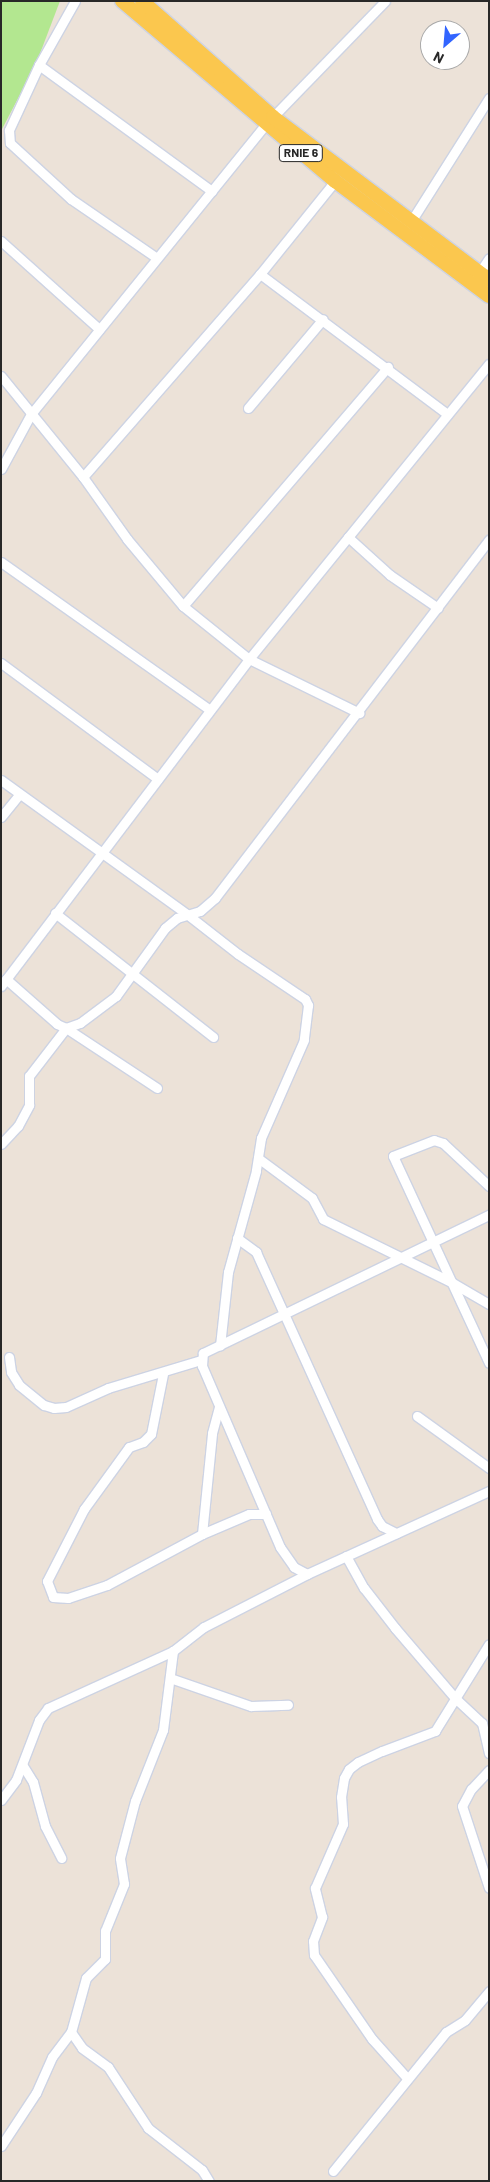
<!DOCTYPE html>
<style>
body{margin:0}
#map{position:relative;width:490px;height:2182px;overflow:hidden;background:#ece2d8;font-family:Barlow,sans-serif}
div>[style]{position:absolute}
.green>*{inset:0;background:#b3e790}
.roads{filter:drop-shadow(1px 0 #cdd3e3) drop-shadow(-1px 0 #cdd3e3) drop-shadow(0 1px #cdd3e3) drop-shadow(0 -1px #cdd3e3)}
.street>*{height:9px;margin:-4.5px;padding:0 4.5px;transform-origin:4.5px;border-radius:4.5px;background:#fff}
.primary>*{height:14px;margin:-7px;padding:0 7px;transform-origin:7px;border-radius:7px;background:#fbc74e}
span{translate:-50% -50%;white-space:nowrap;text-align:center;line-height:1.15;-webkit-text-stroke:4px #fff;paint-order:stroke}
.shield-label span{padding:1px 4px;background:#fff;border:1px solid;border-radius:4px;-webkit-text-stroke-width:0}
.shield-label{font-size:12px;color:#282828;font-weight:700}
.frame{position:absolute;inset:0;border:2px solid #282828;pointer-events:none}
.north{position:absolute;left:420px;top:20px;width:50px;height:50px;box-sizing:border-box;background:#fff;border:1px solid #a9a9a9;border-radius:50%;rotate:207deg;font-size:14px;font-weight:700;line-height:20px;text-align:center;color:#282828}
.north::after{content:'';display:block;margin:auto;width:18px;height:22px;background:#3265ff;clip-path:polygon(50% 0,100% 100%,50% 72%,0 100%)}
</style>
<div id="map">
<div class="green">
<i style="clip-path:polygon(1px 1px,60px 1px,36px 64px,1px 131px)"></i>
</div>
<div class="roads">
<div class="street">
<i style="left:75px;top:1px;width:73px;rotate:119.4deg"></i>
<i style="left:39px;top:65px;width:72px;rotate:114.8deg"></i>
<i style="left:9px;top:130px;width:13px;rotate:86deg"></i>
<i style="left:10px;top:143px;width:83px;rotate:42.6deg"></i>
<i style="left:71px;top:199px;width:104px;rotate:34.5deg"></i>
<i style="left:39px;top:65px;width:214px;rotate:36.1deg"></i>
<i style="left:410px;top:223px;width:148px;rotate:-57.7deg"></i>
<i style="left:1px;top:241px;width:132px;rotate:41.9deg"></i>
<i style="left:479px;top:273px;width:18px;rotate:-56deg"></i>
<i style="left:260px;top:274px;width:234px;rotate:36.8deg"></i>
<i style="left:1px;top:376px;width:130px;rotate:50.9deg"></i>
<i style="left:83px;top:477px;width:76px;rotate:54.6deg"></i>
<i style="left:127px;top:539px;width:87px;rotate:50.1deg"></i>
<i style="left:183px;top:606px;width:85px;rotate:38.8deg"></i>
<i style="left:249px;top:659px;width:123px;rotate:26.1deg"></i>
<i style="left:248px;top:408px;width:116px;rotate:-49.9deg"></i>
<i style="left:1px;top:469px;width:63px;rotate:-61.4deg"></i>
<i style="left:31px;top:414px;width:373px;rotate:-51deg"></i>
<i style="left:266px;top:124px;width:171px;rotate:-45.9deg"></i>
<i style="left:83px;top:477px;width:269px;rotate:-48.9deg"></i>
<i style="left:260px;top:274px;width:119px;rotate:-51.1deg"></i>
<i style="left:348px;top:537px;width:57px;rotate:42.1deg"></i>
<i style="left:390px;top:575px;width:58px;rotate:34.5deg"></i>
<i style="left:1px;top:562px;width:256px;rotate:35.3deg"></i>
<i style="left:183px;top:606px;width:315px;rotate:-49.4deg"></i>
<i style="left:1px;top:663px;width:195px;rotate:36.5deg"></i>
<i style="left:1px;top:780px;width:231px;rotate:35.8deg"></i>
<i style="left:188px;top:915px;width:63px;rotate:38deg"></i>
<i style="left:238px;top:954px;width:81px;rotate:33.9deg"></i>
<i style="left:305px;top:999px;width:7px;rotate:63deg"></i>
<i style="left:308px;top:1005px;width:35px;rotate:97deg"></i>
<i style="left:304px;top:1040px;width:107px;rotate:113.7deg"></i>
<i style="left:261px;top:1138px;width:33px;rotate:99deg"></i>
<i style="left:256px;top:1171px;width:105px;rotate:105.5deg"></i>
<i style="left:228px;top:1272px;width:74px;rotate:96.2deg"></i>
<i style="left:1px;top:817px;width:28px;rotate:-51deg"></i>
<i style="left:55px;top:913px;width:201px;rotate:38.1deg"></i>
<i style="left:6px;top:979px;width:68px;rotate:41.4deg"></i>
<i style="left:57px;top:1024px;width:10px;rotate:24deg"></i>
<i style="left:66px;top:1028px;width:15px;rotate:-20deg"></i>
<i style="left:80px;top:1023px;width:45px;rotate:-36.9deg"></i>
<i style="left:116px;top:996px;width:84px;rotate:-54.2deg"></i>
<i style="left:165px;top:928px;width:16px;rotate:-40deg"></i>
<i style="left:177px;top:918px;width:24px;rotate:-17deg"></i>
<i style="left:200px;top:911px;width:20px;rotate:-41deg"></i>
<i style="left:215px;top:898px;width:451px;rotate:-52.6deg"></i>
<i style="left:1px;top:986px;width:410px;rotate:-52.8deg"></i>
<i style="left:249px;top:659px;width:380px;rotate:-50.9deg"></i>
<i style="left:1px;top:1144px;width:25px;rotate:-47deg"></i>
<i style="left:18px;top:1126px;width:24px;rotate:-62deg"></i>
<i style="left:29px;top:1105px;width:29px;rotate:-90deg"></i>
<i style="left:29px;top:1076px;width:61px;rotate:-52.4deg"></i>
<i style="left:66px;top:1028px;width:109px;rotate:33.4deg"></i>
<i style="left:258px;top:1158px;width:67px;rotate:36.5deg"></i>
<i style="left:312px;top:1198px;width:24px;rotate:62deg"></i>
<i style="left:323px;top:1219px;width:143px;rotate:26.2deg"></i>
<i style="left:451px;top:1282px;width:44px;rotate:30.1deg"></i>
<i style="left:489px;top:1186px;width:63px;rotate:-136.9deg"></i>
<i style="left:443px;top:1143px;width:9px;rotate:-162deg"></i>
<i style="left:434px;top:1140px;width:44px;rotate:158.7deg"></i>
<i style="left:393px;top:1156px;width:228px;rotate:65.1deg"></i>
<i style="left:237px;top:1238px;width:24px;rotate:36deg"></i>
<i style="left:256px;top:1252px;width:293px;rotate:65.6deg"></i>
<i style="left:377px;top:1519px;width:9px;rotate:54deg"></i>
<i style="left:382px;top:1526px;width:16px;rotate:27deg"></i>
<i style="left:9px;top:1357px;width:15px;rotate:82deg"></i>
<i style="left:11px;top:1372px;width:15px;rotate:58deg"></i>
<i style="left:19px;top:1385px;width:32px;rotate:39deg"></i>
<i style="left:44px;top:1405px;width:10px;rotate:17deg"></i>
<i style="left:54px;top:1408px;width:12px;rotate:-5deg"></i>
<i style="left:66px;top:1407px;width:46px;rotate:-24.3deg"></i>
<i style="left:108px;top:1388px;width:97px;rotate:-16.8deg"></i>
<i style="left:163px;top:1374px;width:61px;rotate:101.3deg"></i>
<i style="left:151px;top:1434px;width:11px;rotate:135deg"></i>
<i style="left:143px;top:1442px;width:15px;rotate:160deg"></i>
<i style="left:129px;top:1447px;width:77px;rotate:126deg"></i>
<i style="left:84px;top:1509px;width:81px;rotate:117.2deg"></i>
<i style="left:47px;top:1581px;width:17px;rotate:69deg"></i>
<i style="left:53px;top:1597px;width:15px;rotate:4deg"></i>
<i style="left:68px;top:1598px;width:41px;rotate:-18.4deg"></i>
<i style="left:107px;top:1585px;width:108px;rotate:-28.2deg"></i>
<i style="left:202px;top:1534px;width:51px;rotate:-23.1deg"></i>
<i style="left:249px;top:1514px;width:17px"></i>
<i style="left:417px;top:1416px;width:89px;rotate:35.8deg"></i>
<i style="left:202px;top:1534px;width:101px;rotate:-84.3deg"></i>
<i style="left:212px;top:1433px;width:27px;rotate:-75deg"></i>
<i style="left:346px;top:1556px;width:37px;rotate:61deg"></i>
<i style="left:364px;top:1588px;width:51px;rotate:52.2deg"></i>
<i style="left:395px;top:1628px;width:92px;rotate:49.4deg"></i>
<i style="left:455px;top:1698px;width:37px;rotate:43deg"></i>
<i style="left:482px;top:1723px;width:31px;rotate:77deg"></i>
<i style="left:307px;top:1574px;width:15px;rotate:-152deg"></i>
<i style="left:294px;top:1567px;width:24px;rotate:-125deg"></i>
<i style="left:280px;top:1547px;width:197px;rotate:-113.3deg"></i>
<i style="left:202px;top:1366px;width:13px;rotate:-86deg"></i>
<i style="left:203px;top:1353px;width:318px;rotate:-25.8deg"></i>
<i style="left:170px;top:1678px;width:86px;rotate:19.1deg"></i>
<i style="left:251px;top:1706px;width:37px;rotate:-2deg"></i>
<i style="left:23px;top:1766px;width:19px;rotate:58deg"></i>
<i style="left:33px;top:1782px;width:46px;rotate:74.7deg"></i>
<i style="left:45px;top:1826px;width:36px;rotate:63deg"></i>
<i style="left:489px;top:1770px;width:26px;rotate:133deg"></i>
<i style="left:471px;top:1789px;width:19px;rotate:118deg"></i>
<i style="left:462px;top:1806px;width:86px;rotate:71.8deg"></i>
<i style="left:1px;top:1800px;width:25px;rotate:-53deg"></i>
<i style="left:16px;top:1780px;width:64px;rotate:-69deg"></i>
<i style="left:39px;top:1720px;width:15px;rotate:-53deg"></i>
<i style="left:48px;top:1708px;width:137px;rotate:-24.5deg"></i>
<i style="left:71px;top:2032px;width:19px;rotate:55deg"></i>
<i style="left:82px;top:2048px;width:32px;rotate:36deg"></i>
<i style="left:108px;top:2067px;width:73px;rotate:56.7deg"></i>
<i style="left:148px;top:2128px;width:68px;rotate:37.9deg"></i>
<i style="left:202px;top:2170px;width:13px;rotate:58deg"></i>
<i style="left:407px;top:2078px;width:52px;rotate:-131.9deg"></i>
<i style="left:372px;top:2039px;width:102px;rotate:-124.6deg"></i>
<i style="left:314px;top:1955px;width:14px;rotate:-94deg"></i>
<i style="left:313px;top:1941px;width:26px;rotate:-69deg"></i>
<i style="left:322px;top:1917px;width:30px;rotate:-104deg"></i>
<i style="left:315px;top:1888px;width:70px;rotate:-66.4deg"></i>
<i style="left:343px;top:1824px;width:27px;rotate:-94deg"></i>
<i style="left:341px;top:1797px;width:19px;rotate:-81deg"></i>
<i style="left:344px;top:1778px;width:10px;rotate:-61deg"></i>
<i style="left:349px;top:1769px;width:11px;rotate:-38deg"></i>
<i style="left:358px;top:1762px;width:26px;rotate:-25deg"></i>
<i style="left:382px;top:1751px;width:57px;rotate:-20.7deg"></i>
<i style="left:435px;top:1731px;width:102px;rotate:-58.2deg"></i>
<i style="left:1px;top:2146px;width:64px;rotate:-56.6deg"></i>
<i style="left:36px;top:2093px;width:39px;rotate:-66deg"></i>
<i style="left:52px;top:2057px;width:31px;rotate:-53deg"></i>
<i style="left:71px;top:2032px;width:56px;rotate:-74.5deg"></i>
<i style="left:86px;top:1978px;width:27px;rotate:-45deg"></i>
<i style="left:105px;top:1959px;width:28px;rotate:-90deg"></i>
<i style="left:105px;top:1931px;width:51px;rotate:-68deg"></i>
<i style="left:124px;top:1884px;width:26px;rotate:-99deg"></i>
<i style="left:120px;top:1858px;width:59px;rotate:-75.3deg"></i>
<i style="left:135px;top:1801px;width:76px;rotate:-68.5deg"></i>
<i style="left:163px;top:1730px;width:80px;rotate:-82.8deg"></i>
<i style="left:173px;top:1651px;width:39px;rotate:-38deg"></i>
<i style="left:204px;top:1627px;width:116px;rotate:-27.2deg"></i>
<i style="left:307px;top:1574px;width:200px;rotate:-24.5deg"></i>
<i style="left:333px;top:2171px;width:179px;rotate:-50.9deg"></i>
<i style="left:446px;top:2032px;width:22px;rotate:-32deg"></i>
<i style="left:465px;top:2020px;width:38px;rotate:-50deg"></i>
</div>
<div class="primary">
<i style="left:122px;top:1px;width:279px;rotate:40.2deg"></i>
<i style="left:335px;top:181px;width:192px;rotate:36.8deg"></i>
<i style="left:142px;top:1px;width:175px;rotate:41.5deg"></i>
<i style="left:273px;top:117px;width:271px;rotate:37deg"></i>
</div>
</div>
<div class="shield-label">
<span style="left:301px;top:153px">RNIE 6</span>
</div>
<div class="frame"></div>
<div class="north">N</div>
</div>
